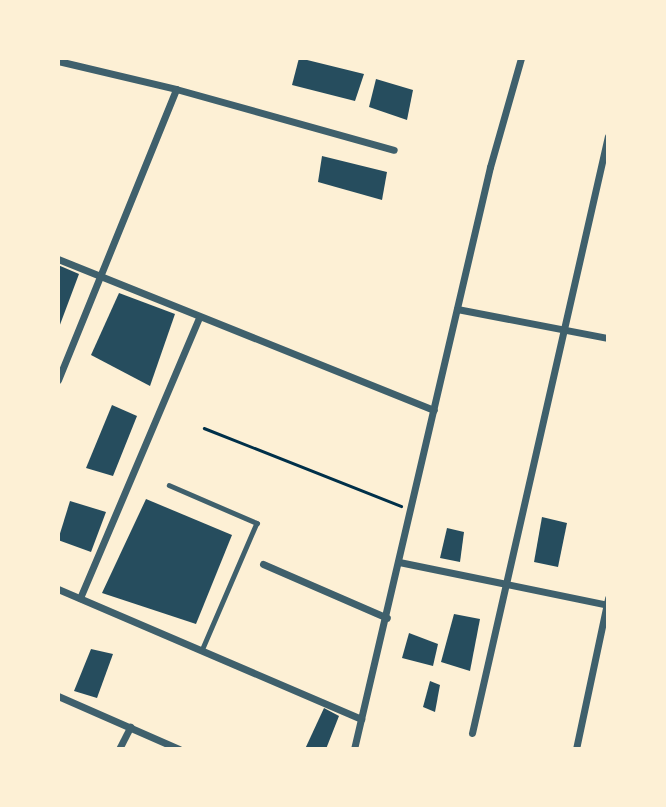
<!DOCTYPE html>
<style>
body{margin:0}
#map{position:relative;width:666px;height:807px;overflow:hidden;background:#fdf0d5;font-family:"IBM Plex Sans",sans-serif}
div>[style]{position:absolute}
.building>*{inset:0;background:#264d5e}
.path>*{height:2.5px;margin:-1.25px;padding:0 1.25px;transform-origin:1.25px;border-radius:1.25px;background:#003049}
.service>*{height:4.5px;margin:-2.25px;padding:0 2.25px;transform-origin:2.25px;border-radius:2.25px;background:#3f606c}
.minor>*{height:7px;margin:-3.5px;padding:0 3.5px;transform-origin:3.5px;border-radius:3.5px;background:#3f606c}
span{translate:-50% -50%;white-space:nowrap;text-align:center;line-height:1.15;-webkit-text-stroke:5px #fdf0d5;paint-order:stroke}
.frame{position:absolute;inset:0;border:60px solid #fdf0d5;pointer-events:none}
</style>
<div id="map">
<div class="building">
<i style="clip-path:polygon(299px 58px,364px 74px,355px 101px,292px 85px)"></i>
<i style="clip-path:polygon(376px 79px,413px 90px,407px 120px,369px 107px)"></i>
<i style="clip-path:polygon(322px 156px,387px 172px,382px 200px,318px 182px)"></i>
<i style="clip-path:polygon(58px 265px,79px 274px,58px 330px)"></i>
<i style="clip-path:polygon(119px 293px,175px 314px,150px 386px,91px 355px)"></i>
<i style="clip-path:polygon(112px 405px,137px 416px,113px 476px,86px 468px)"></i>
<i style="clip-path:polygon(146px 499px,232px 535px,196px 624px,102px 593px)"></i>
<i style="clip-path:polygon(70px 501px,106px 512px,91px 552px,58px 540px)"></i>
<i style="clip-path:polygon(542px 517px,567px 523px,558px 567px,534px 562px)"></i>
<i style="clip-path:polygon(447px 528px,464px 532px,460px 562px,440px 558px)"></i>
<i style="clip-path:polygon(454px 614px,480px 619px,470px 671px,441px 662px)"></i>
<i style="clip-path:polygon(409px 633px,438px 644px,433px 666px,402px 658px)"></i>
<i style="clip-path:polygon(91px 649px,113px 654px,97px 698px,74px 691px)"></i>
<i style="clip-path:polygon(430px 681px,440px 685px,435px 712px,423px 707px)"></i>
<i style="clip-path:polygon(324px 708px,339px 716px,326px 749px,305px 749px)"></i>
</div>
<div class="path">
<i style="left:204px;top:428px;width:212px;rotate:21.6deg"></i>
</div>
<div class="service">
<i style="left:169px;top:485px;width:96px;rotate:23.4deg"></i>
<i style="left:257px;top:523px;width:139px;rotate:113.3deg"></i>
</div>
<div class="minor">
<i style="left:58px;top:61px;width:121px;rotate:13.3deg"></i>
<i style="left:176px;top:89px;width:226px;rotate:15.6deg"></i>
<i style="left:58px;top:259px;width:405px;rotate:21.9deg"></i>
<i style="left:457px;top:309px;width:154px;rotate:10.9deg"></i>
<i style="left:58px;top:380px;width:314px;rotate:-67.9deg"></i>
<i style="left:399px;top:562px;width:213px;rotate:11.6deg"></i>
<i style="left:263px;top:564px;width:135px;rotate:23.5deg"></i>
<i style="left:58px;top:589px;width:330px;rotate:23.2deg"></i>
<i style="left:80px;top:598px;width:305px;rotate:-67deg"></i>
<i style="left:58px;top:696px;width:132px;rotate:23.7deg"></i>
<i style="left:472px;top:733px;width:612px;rotate:-77.17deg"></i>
<i style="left:119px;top:749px;width:25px;rotate:-63deg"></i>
<i style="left:354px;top:749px;width:598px;rotate:-76.85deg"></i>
<i style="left:490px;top:167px;width:113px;rotate:-74.1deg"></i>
<i style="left:576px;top:749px;width:154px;rotate:-78deg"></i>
</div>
<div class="frame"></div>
</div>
